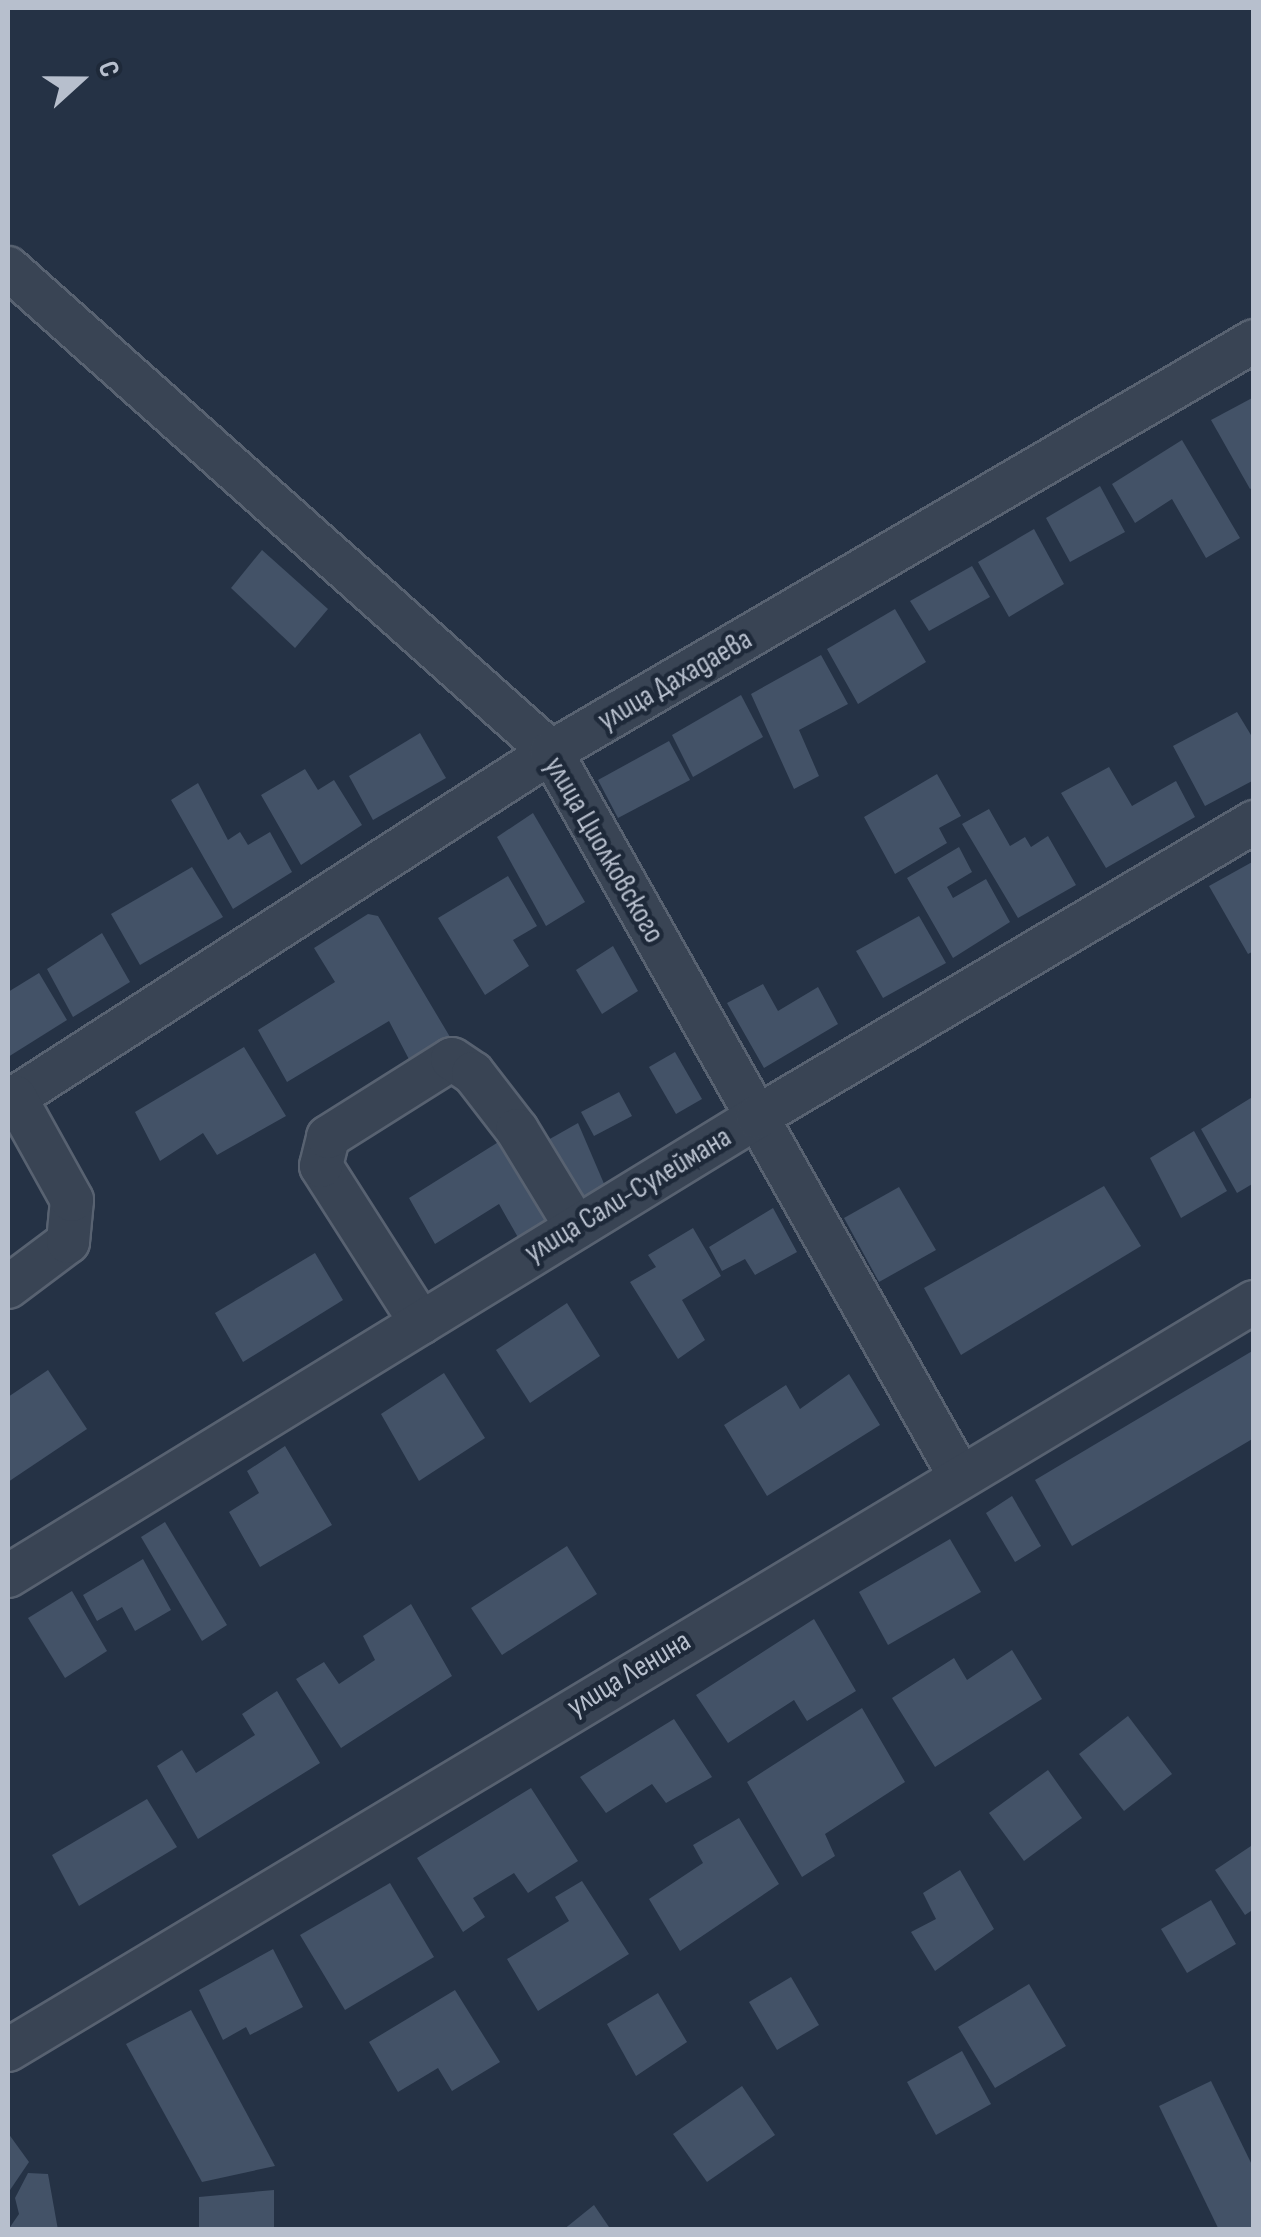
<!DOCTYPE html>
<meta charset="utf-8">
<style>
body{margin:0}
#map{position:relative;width:1261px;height:2237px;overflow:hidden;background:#253245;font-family:"Sofia Sans Condensed",sans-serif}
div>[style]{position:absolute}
.building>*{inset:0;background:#435267}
.roads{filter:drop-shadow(2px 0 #586271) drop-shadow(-2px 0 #586271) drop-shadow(0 2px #586271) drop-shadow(0 -2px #586271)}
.street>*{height:42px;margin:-21px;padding:0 21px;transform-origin:21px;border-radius:21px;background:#394454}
span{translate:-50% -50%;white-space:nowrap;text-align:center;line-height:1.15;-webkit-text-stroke:9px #1e2939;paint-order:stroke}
.street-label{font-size:30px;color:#b7bfcd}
.frame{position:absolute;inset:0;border:10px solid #b7bfcd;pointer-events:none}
.north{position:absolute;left:30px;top:30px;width:100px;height:100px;-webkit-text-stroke:8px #1e2939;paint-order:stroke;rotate:69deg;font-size:28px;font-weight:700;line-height:40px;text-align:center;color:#b7bfcd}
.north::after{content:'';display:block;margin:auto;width:35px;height:45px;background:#b7bfcd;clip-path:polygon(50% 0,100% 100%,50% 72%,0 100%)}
</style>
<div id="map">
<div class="building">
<i style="clip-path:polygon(1254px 397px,1254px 487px,1250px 489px,1211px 420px)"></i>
<i style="clip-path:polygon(1182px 440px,1240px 538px,1206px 558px,1172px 499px,1135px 523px,1112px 484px)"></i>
<i style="clip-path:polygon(1100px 486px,1125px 532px,1070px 562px,1046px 518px)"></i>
<i style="clip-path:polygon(1034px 529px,1064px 584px,1009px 617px,978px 562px)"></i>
<i style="clip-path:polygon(262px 550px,328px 609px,295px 648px,231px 588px)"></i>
<i style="clip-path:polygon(972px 566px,990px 597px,929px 631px,910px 601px)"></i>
<i style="clip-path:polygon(895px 609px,926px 662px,858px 704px,827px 649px)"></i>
<i style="clip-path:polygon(821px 655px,848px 704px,799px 730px,819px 776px,794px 789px,751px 694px)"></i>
<i style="clip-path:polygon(741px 695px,763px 737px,693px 777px,672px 735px)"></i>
<i style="clip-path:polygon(1237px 712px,1254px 740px,1254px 780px,1205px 806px,1173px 746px)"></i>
<i style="clip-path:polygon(420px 733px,446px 778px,373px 820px,349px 776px)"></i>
<i style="clip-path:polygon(669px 741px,690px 780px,618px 818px,598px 780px)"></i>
<i style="clip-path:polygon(1109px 767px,1132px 806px,1176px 781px,1195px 817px,1106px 868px,1061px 793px)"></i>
<i style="clip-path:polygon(305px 769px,318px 790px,334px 780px,362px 825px,301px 865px,261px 795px)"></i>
<i style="clip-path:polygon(937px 774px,961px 816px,939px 828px,947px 843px,895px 874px,864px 817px)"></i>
<i style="clip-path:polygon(198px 783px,228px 840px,240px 832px,248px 845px,270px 832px,292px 872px,233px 909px,171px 800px)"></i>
<i style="clip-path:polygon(989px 809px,1010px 846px,1025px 837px,1031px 847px,1048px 836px,1076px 885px,1018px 918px,962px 824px)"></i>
<i style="clip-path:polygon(533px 813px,585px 902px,546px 926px,497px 837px)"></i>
<i style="clip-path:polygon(959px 847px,972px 872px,947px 887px,953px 898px,986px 879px,1010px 922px,953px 958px,907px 878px)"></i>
<i style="clip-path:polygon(1254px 861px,1254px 951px,1248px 954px,1209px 886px)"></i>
<i style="clip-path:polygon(192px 867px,223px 917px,140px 965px,111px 914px)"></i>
<i style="clip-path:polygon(508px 876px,537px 926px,513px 940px,529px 966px,485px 995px,438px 918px)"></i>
<i style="clip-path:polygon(368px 914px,378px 916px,453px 1042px,413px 1067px,389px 1021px,287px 1082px,258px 1030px,335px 982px,314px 948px)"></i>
<i style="clip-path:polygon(919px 916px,946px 963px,883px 998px,856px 951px)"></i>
<i style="clip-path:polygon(102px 933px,130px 982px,73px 1017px,47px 969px)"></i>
<i style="clip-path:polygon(613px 946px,638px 991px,602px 1014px,576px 970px)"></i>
<i style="clip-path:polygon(39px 973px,67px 1020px,8px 1057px,8px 992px)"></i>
<i style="clip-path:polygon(763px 984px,778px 1011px,818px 987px,838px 1024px,764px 1068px,727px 1003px)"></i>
<i style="clip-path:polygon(244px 1047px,286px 1116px,217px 1155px,203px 1133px,160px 1161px,135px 1112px)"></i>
<i style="clip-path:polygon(675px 1052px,702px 1099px,676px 1114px,649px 1067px)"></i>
<i style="clip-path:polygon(619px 1092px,632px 1116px,594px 1136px,581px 1112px)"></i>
<i style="clip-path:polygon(1254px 1096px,1254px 1183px,1237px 1193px,1201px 1129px)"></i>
<i style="clip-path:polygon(578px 1123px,605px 1186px,574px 1203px,541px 1144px)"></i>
<i style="clip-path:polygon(1194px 1131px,1227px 1191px,1181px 1218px,1150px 1158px)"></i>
<i style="clip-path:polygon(511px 1134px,561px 1216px,520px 1241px,499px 1204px,435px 1244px,409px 1198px)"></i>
<i style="clip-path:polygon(1104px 1186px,1141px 1246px,961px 1355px,924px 1288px)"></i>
<i style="clip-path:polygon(899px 1187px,936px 1250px,879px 1282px,844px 1218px)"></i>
<i style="clip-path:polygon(773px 1208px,797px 1252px,755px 1275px,745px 1259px,722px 1271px,709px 1247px)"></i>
<i style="clip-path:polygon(693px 1228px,721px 1276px,682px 1300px,705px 1340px,678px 1359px,630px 1282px,656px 1267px,648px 1255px)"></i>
<i style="clip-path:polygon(315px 1253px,343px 1300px,243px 1362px,215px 1313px)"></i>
<i style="clip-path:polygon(567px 1303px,600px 1356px,530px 1403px,496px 1350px)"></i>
<i style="clip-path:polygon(1254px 1350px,1254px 1438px,1072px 1546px,1035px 1480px)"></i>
<i style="clip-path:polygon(48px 1370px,87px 1429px,8px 1482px,8px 1397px)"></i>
<i style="clip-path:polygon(444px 1373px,485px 1438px,419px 1481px,381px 1414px)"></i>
<i style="clip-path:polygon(849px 1374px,880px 1425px,767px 1496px,724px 1425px,786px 1385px,800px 1409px)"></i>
<i style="clip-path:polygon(285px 1446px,332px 1525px,260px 1567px,229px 1512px,259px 1493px,247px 1471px)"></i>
<i style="clip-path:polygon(1012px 1496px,1041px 1546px,1015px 1562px,986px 1513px)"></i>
<i style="clip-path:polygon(165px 1522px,227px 1625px,202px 1641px,141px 1537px)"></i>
<i style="clip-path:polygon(950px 1539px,981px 1592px,888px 1645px,859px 1592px)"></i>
<i style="clip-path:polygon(567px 1546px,597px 1594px,502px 1655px,471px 1608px)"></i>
<i style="clip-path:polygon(143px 1559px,171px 1610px,135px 1631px,122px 1607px,97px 1621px,83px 1595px)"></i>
<i style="clip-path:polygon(72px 1591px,107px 1651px,65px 1678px,28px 1618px)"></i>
<i style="clip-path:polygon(411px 1604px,452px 1676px,341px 1748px,296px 1679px,324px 1662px,339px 1684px,375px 1660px,363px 1636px)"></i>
<i style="clip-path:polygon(814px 1619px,856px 1691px,807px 1721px,794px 1700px,728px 1743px,696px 1695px)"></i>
<i style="clip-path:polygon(1012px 1650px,1042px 1699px,935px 1767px,892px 1698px,954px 1658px,967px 1680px)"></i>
<i style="clip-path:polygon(277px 1691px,320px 1763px,198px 1839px,157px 1766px,182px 1750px,196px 1773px,255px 1735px,242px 1714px)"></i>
<i style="clip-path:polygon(862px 1708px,905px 1782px,825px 1834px,835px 1856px,802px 1877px,747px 1782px)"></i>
<i style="clip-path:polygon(1128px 1716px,1172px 1774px,1124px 1811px,1079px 1754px)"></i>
<i style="clip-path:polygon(674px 1719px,712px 1777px,666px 1803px,652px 1784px,606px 1813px,580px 1777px)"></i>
<i style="clip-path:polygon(1048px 1770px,1082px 1818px,1024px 1861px,989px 1813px)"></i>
<i style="clip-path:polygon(531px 1788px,578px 1861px,528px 1893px,514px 1873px,473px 1898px,485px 1917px,463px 1932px,417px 1858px)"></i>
<i style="clip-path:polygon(147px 1799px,177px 1847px,79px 1906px,52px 1855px)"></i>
<i style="clip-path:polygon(739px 1818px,779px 1884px,680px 1951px,649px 1899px,703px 1863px,693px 1845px)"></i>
<i style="clip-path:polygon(1254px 1844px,1254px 1909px,1245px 1915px,1215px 1870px)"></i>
<i style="clip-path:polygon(960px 1870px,994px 1929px,935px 1971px,911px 1932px,936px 1919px,923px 1893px)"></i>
<i style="clip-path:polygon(582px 1881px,629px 1954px,538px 2011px,507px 1959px,569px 1921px,555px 1897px)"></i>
<i style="clip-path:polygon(390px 1883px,434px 1957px,345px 2010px,300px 1935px)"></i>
<i style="clip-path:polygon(1211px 1900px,1236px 1944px,1187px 1973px,1161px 1929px)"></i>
<i style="clip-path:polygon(273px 1949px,303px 2007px,250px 2035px,246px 2027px,223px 2040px,199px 1990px)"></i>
<i style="clip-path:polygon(791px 1977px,819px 2025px,777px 2050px,749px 2002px)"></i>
<i style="clip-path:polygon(1029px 1984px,1066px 2046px,995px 2088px,958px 2027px)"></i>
<i style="clip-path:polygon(455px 1990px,500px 2062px,452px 2091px,438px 2068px,398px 2092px,369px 2042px)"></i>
<i style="clip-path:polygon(658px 1993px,687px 2042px,636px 2076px,607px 2024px)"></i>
<i style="clip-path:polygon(191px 2010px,275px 2166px,202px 2182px,126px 2044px)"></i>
<i style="clip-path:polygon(962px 2051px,991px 2104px,936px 2135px,907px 2082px)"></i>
<i style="clip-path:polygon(1211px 2081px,1254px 2169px,1254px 2230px,1219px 2230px,1159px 2106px)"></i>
<i style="clip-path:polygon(742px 2086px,775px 2135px,707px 2182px,673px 2134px)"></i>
<i style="clip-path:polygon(8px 2133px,29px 2162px,8px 2193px)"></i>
<i style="clip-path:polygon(28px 2173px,48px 2174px,58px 2230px,8px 2230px,19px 2214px,15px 2198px)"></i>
<i style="clip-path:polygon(274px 2190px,274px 2230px,199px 2230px,199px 2197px)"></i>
<i style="clip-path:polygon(594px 2205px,611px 2230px,563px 2230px)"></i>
</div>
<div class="roads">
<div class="street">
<i style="left:8px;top:268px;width:727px;rotate:41.71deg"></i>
<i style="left:551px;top:752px;width:830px;rotate:60.56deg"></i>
<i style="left:8px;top:1102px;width:646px;rotate:-32.8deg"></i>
<i style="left:551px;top:752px;width:814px;rotate:-30.31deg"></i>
<i style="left:8px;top:1287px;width:75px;rotate:-36.9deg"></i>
<i style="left:68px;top:1242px;width:42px;rotate:-84.6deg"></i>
<i style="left:72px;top:1200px;width:118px;rotate:-119deg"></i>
<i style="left:421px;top:1323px;width:186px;rotate:-122.5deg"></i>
<i style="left:321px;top:1166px;width:30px;rotate:-76deg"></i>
<i style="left:328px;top:1137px;width:146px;rotate:-32.2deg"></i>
<i style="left:452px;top:1059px;width:25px;rotate:34deg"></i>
<i style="left:473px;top:1073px;width:72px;rotate:52.3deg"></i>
<i style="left:517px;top:1130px;width:114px;rotate:58.7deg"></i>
<i style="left:8px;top:1576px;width:878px;rotate:-31.5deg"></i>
<i style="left:757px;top:1117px;width:578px;rotate:-30.69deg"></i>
<i style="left:8px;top:2050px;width:1453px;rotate:-30.98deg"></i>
</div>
</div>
<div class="street-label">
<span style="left:675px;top:680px;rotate:-30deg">улица Дахадаева</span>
<span style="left:604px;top:850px;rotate:60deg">улица Циолковского</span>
<span style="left:628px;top:1195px;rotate:-31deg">улица Сали-Сулеймана</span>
<span style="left:629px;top:1674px;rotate:-31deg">улица Ленина</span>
</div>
<div class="frame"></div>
<div class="north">С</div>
</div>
